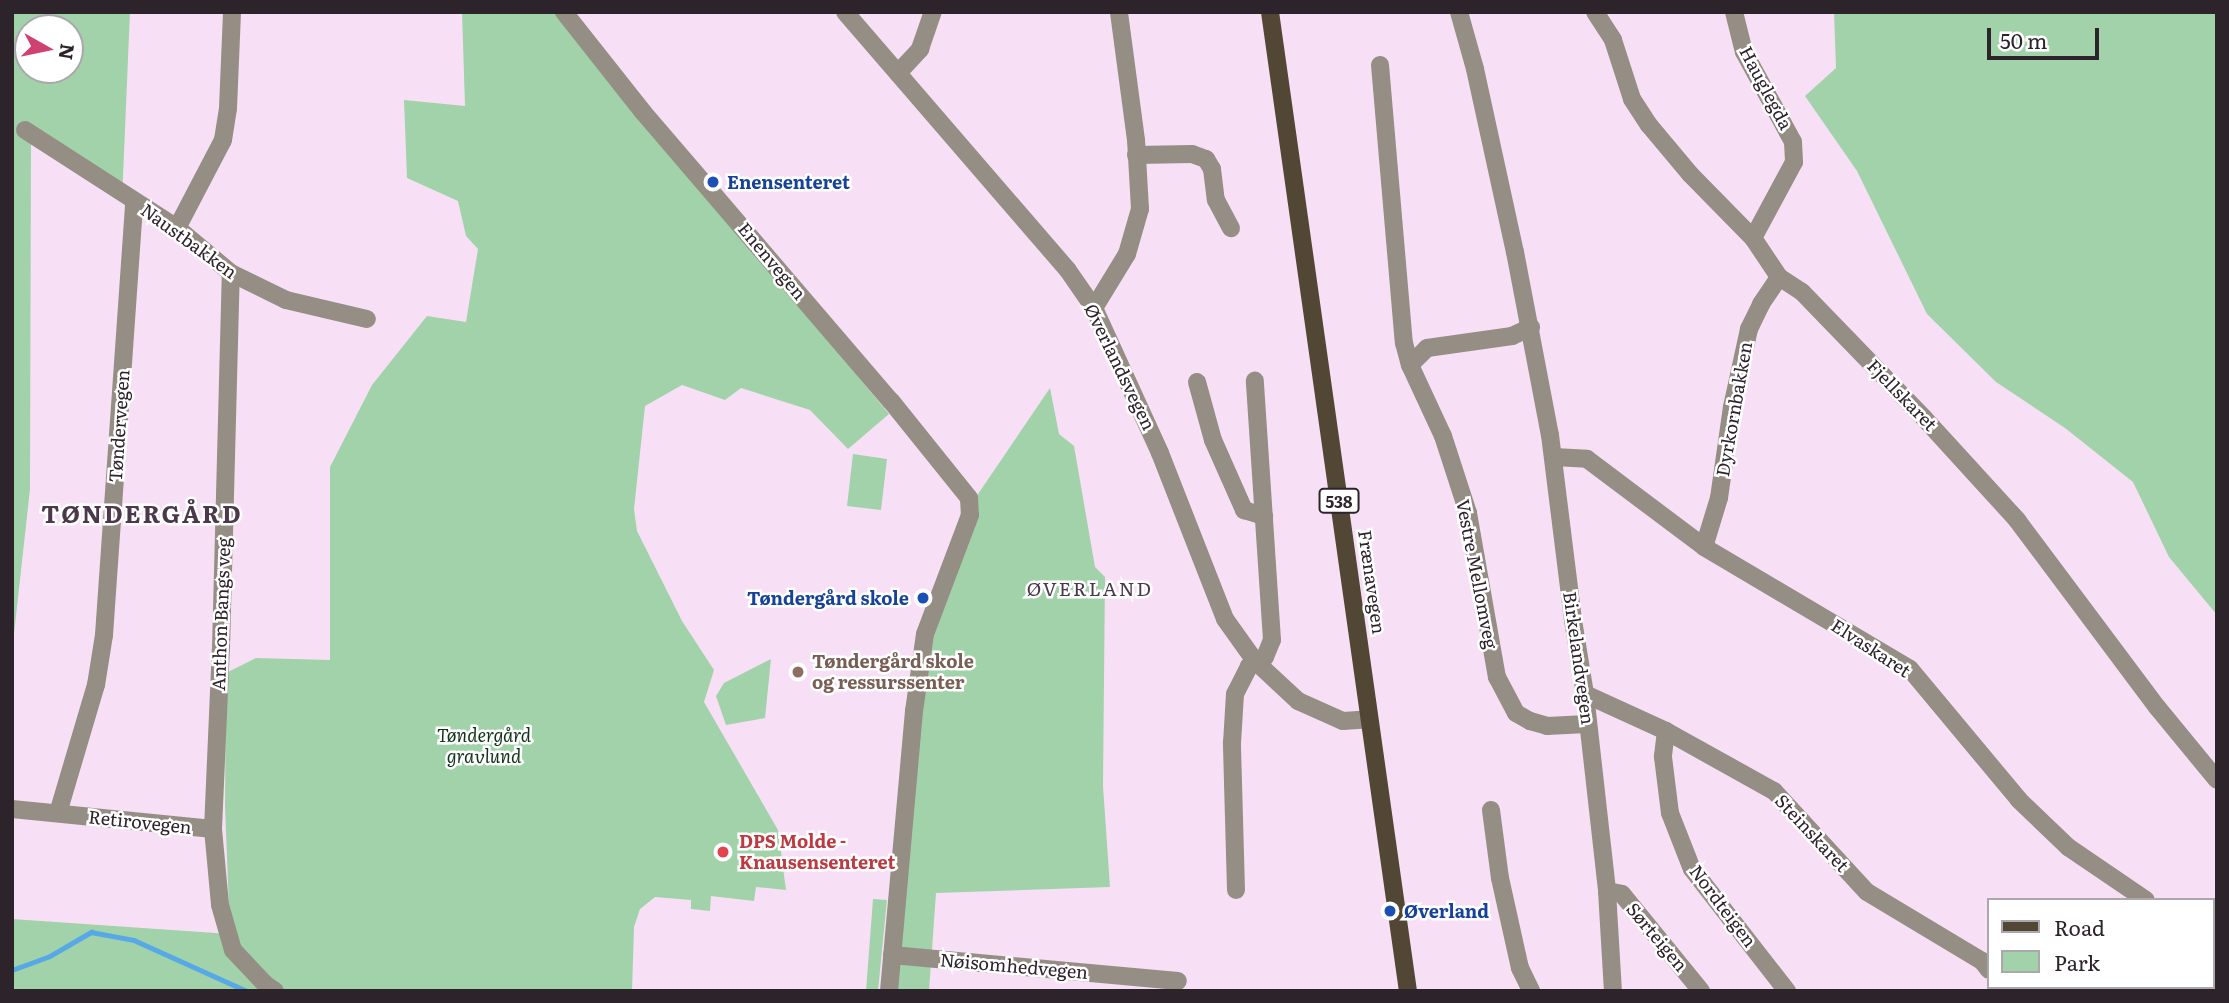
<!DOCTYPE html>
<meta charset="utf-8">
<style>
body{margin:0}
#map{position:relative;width:2229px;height:1003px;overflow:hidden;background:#f7e0f5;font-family:Literata,serif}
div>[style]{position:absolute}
.green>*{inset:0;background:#a2d2a9}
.stream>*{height:4.5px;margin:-2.25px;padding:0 2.25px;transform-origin:2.25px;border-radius:2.25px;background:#56a8e7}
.minor>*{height:18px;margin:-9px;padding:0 9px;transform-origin:9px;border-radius:9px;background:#958e84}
.major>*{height:18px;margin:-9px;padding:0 9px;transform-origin:9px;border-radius:9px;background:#524634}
.dots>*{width:19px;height:19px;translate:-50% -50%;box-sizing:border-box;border:4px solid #fff;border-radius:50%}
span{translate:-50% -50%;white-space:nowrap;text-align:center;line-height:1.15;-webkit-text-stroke:5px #fff;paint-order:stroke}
.shield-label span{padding:2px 5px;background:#fff;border:2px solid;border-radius:5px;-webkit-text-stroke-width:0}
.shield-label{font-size:16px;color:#2c232b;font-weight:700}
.street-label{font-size:18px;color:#2c232b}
.transit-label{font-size:18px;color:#164399;font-weight:700}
.left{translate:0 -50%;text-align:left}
.right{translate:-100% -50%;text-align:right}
.education-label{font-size:18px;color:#785e54;font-weight:700}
.park-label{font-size:18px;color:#113319;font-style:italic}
.health-label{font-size:18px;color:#be3a42;font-weight:700}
.neighbourhood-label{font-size:19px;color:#4b394b;letter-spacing:2px}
.district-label{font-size:24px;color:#4b394b;font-weight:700;letter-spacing:2px}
.frame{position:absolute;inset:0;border:14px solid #2c232b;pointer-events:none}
.legend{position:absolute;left:1987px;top:898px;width:228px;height:91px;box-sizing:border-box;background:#fff;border:2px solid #aba7aa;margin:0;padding:9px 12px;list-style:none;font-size:21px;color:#2c232b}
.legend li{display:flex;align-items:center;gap:14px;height:35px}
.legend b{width:35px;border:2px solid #aba7aa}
.north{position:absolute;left:14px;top:14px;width:70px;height:70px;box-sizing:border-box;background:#fff;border:2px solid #aba7aa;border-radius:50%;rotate:99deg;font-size:19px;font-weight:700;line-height:28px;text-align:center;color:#2c232b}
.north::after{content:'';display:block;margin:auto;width:24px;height:32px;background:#ce4170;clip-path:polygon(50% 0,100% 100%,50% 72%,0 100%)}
.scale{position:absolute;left:1987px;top:28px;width:112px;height:32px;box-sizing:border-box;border:4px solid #2c232b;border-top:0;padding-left:9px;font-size:21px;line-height:24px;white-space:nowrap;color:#2c232b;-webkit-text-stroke:5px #fff;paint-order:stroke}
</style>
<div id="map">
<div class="green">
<i style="clip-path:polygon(evenodd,12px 12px,130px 12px,122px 200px,31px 142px,30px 489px,12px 652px,12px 12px,28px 28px,70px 28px,70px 70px,28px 70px,28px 28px)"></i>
<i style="clip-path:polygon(462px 12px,556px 12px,889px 414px,848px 449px,810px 410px,741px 388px,725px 400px,682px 385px,645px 406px,634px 509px,637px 531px,682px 621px,714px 670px,704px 702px,778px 830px,786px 890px,756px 887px,754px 901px,711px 896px,710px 911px,691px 909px,691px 900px,655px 897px,640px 909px,634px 927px,632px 991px,12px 991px,12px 919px,230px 934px,225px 806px,226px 673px,256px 658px,330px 660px,330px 467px,372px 385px,427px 316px,466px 322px,478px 249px,466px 236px,458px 201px,407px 178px,404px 100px,465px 106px)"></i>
<i style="clip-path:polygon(1834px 12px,2217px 12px,2217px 615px,2169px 557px,2133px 482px,2065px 428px,1996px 382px,1927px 314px,1857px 171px,1805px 96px,1836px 68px)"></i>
<i style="clip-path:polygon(1050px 388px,1059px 434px,1074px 446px,1095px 567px,1105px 577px,1103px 786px,1110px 887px,936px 893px,929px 991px,882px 991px,908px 710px,976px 497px)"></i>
<i style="clip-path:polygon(853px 454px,887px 459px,881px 510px,847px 506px)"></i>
<i style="clip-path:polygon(771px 659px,765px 718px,726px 725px,716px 696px,724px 683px)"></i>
<i style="clip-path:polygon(873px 899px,887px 900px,878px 991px,866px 991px)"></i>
<i style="clip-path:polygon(2213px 935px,2217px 935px,2217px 991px,2072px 991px,2078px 987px,2213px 987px)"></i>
</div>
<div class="stream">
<i style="left:12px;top:970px;width:40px;rotate:-20.2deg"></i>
<i style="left:50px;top:956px;width:48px;rotate:-30.3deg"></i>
<i style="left:91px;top:932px;width:44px;rotate:10.5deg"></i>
<i style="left:134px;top:940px;width:124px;rotate:24.3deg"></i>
</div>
<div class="minor">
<i style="left:564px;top:12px;width:127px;rotate:51.7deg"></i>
<i style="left:643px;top:112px;width:381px;rotate:49.4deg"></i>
<i style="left:891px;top:401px;width:124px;rotate:51.2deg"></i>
<i style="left:969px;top:498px;width:17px;rotate:87deg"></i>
<i style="left:970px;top:515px;width:127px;rotate:110.7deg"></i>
<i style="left:925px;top:634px;width:78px;rotate:98.1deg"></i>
<i style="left:914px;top:711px;width:281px;rotate:95.1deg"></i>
<i style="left:845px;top:12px;width:340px;rotate:49.2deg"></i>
<i style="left:1067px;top:269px;width:47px;rotate:55.3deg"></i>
<i style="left:1094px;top:308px;width:159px;rotate:65.5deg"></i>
<i style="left:1160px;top:453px;width:178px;rotate:68.6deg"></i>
<i style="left:1225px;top:619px;width:52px;rotate:54.5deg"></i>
<i style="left:1255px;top:661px;width:59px;rotate:42.9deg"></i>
<i style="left:1298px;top:701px;width:49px;rotate:24deg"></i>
<i style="left:1343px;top:721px;width:26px;rotate:-4deg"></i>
<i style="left:1459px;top:12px;width:59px;rotate:74.3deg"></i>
<i style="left:1475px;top:69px;width:187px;rotate:77.7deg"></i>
<i style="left:1515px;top:252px;width:186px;rotate:79.2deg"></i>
<i style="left:1550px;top:435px;width:186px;rotate:82.9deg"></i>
<i style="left:1573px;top:620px;width:75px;rotate:80.8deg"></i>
<i style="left:1585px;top:694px;width:198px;rotate:83.6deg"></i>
<i style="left:1607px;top:891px;width:100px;rotate:86.6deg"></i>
<i style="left:1595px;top:12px;width:33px;rotate:57deg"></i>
<i style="left:1613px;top:40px;width:62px;rotate:72.1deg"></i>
<i style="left:1632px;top:99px;width:31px;rotate:57deg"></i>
<i style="left:1649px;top:125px;width:64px;rotate:50.1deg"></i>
<i style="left:1690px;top:174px;width:90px;rotate:45.5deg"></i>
<i style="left:1753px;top:238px;width:47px;rotate:56.3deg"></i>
<i style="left:1779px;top:277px;width:27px;rotate:33deg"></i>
<i style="left:1802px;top:292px;width:175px;rotate:45.9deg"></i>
<i style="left:1924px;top:418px;width:138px;rotate:47.6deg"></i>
<i style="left:2017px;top:520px;width:234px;rotate:53.2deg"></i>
<i style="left:2157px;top:707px;width:94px;rotate:50.6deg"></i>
<i style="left:1734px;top:12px;width:41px;rotate:76deg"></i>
<i style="left:1744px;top:52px;width:102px;rotate:61.4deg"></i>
<i style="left:1793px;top:142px;width:20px;rotate:87deg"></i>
<i style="left:1794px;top:162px;width:86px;rotate:118.3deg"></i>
<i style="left:1380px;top:65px;width:279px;rotate:85.1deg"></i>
<i style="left:1404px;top:343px;width:23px;rotate:75deg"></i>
<i style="left:1410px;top:365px;width:78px;rotate:65.1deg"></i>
<i style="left:1443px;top:436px;width:81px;rotate:72deg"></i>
<i style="left:1468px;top:513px;width:167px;rotate:80deg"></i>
<i style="left:1497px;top:677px;width:41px;rotate:62.2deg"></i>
<i style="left:1516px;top:713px;width:16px;rotate:30deg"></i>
<i style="left:1530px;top:721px;width:18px;rotate:16deg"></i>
<i style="left:1547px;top:726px;width:40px;rotate:-2.9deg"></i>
<i style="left:898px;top:73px;width:33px;rotate:-47deg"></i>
<i style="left:920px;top:49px;width:39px;rotate:-71deg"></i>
<i style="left:25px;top:130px;width:181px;rotate:32.8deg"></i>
<i style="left:177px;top:228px;width:70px;rotate:39.8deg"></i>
<i style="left:231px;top:273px;width:61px;rotate:26.1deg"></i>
<i style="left:286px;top:300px;width:83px;rotate:13.2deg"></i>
<i style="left:1136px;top:155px;width:56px;rotate:-1deg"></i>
<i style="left:1192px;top:154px;width:15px;rotate:20deg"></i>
<i style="left:1206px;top:159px;width:12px;rotate:59deg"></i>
<i style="left:1212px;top:169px;width:31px;rotate:83deg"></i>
<i style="left:1216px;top:200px;width:32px;rotate:62deg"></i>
<i style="left:177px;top:228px;width:99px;rotate:-62.4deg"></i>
<i style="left:223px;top:140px;width:32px;rotate:-81deg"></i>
<i style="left:228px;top:108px;width:96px;rotate:-87.6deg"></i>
<i style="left:1094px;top:308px;width:63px;rotate:-58.6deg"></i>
<i style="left:1127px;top:254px;width:47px;rotate:-73.9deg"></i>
<i style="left:1140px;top:209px;width:69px;rotate:-93.3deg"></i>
<i style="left:1136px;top:140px;width:129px;rotate:-97.6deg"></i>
<i style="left:1410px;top:365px;width:24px;rotate:-45deg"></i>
<i style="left:1427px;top:348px;width:86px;rotate:-8deg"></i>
<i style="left:1512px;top:336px;width:21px;rotate:-25deg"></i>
<i style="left:1197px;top:382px;width:60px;rotate:74.6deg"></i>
<i style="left:1213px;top:440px;width:77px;rotate:66.1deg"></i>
<i style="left:1244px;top:510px;width:21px;rotate:17deg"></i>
<i style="left:1554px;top:457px;width:33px;rotate:3deg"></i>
<i style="left:1587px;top:459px;width:146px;rotate:36.9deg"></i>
<i style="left:1704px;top:547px;width:239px;rotate:30.6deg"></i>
<i style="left:1910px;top:669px;width:170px;rotate:50.2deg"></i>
<i style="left:2019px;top:800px;width:68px;rotate:43.8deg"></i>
<i style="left:2068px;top:847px;width:94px;rotate:34.2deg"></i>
<i style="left:1704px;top:547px;width:51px;rotate:-73deg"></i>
<i style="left:1719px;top:498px;width:92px;rotate:-81.9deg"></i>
<i style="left:1732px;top:407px;width:80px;rotate:-77.7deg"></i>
<i style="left:1749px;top:329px;width:28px;rotate:-64deg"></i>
<i style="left:1761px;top:304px;width:32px;rotate:-56deg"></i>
<i style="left:1585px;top:694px;width:89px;rotate:24.6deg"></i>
<i style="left:1666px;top:731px;width:124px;rotate:29.1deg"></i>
<i style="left:1774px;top:791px;width:137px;rotate:47.4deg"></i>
<i style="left:1867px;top:892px;width:134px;rotate:31deg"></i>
<i style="left:1982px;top:961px;width:11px;rotate:52deg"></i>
<i style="left:1666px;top:731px;width:26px;rotate:97deg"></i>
<i style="left:1663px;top:757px;width:56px;rotate:82.9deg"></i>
<i style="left:1670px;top:813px;width:60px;rotate:68.6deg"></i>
<i style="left:1692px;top:869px;width:155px;rotate:52.1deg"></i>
<i style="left:12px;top:809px;width:202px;rotate:5.7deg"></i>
<i style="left:213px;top:829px;width:76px;rotate:84.7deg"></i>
<i style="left:220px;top:905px;width:47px;rotate:73.9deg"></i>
<i style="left:233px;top:950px;width:47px;rotate:46.7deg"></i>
<i style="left:265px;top:984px;width:12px;rotate:35deg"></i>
<i style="left:1491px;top:810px;width:69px;rotate:82.5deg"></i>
<i style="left:1500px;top:878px;width:92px;rotate:77.5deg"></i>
<i style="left:1520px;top:968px;width:25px;rotate:64deg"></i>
<i style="left:58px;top:813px;width:134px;rotate:-73.5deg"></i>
<i style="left:96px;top:685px;width:51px;rotate:-80.9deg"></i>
<i style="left:104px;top:635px;width:435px;rotate:-86deg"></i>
<i style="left:213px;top:829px;width:181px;rotate:-87.5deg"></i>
<i style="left:221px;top:648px;width:375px;rotate:-88.5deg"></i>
<i style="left:1236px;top:890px;width:147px;rotate:-91.6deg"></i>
<i style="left:1232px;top:743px;width:49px;rotate:-86.5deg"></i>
<i style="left:1235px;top:694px;width:31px;rotate:-63deg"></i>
<i style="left:1249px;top:666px;width:18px;rotate:-29deg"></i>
<i style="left:1265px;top:657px;width:18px;rotate:-68deg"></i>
<i style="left:1272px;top:640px;width:260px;rotate:-93.8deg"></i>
<i style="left:1607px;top:891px;width:15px;rotate:11deg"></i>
<i style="left:1622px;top:894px;width:125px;rotate:50.8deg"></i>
<i style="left:892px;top:955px;width:287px;rotate:5.2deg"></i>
<i style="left:2213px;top:981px;width:4px;rotate:27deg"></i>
<i style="left:2000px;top:987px;width:4px;rotate:76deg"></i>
</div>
<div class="major">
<i style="left:1270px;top:12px;width:989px;rotate:81.98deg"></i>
</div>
<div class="dots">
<i style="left:713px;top:182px;background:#1a4fb4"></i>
<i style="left:923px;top:598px;background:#1a4fb4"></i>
<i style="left:798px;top:672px;background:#8d6e63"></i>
<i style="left:723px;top:852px;background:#e0444e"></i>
<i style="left:1390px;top:911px;background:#1a4fb4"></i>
</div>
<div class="shield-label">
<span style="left:1339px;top:501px">538</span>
</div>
<div class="street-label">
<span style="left:1766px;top:88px;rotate:62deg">Hauglegda</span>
<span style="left:189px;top:241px;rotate:36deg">Naustbakken</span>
<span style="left:772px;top:261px;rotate:50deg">Enenvegen</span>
<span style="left:1120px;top:367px;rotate:64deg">Øverlandsvegen</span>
<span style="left:1902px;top:395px;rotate:46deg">Fjellskaret</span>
<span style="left:1734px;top:409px;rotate:-80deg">Dyrkornbakken</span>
<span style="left:119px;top:426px;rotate:-86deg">Tøndervegen</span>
<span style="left:1477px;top:574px;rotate:79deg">Vestre Mellomveg</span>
<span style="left:1372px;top:582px;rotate:82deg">Frænavegen</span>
<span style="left:221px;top:614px;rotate:-88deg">Anthon Bangs veg</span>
<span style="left:1871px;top:648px;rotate:33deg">Elvaskaret</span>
<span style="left:1579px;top:658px;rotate:82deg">Birkelandvegen</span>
<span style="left:140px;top:822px;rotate:6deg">Retirovegen</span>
<span style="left:1812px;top:833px;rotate:47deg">Steinskaret</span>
<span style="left:1723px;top:906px;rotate:53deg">Nordteigen</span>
<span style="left:1657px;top:937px;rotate:50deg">Sørteigen</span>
<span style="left:1014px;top:966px;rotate:5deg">Nøisomhedvegen</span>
</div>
<div class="transit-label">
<span class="left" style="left:727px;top:182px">Enensenteret</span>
<span class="right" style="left:909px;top:598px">Tøndergård skole</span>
<span class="left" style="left:1404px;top:911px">Øverland</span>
</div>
<div class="education-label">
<span class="left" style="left:812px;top:672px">Tøndergård skole<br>og ressurssenter</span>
</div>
<div class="park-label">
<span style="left:484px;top:746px">Tøndergård<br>gravlund</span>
</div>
<div class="health-label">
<span class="left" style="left:739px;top:852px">DPS Molde -<br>Knausensenteret</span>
</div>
<div class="neighbourhood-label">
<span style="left:1090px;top:589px">ØVERLAND</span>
</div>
<div class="district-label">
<span style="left:142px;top:513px">TØNDERGÅRD</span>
</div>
<div class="frame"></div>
<ul class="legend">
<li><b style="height:9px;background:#524634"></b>Road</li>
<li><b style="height:19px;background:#a2d2a9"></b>Park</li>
</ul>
<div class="north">N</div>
<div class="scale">50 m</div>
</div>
